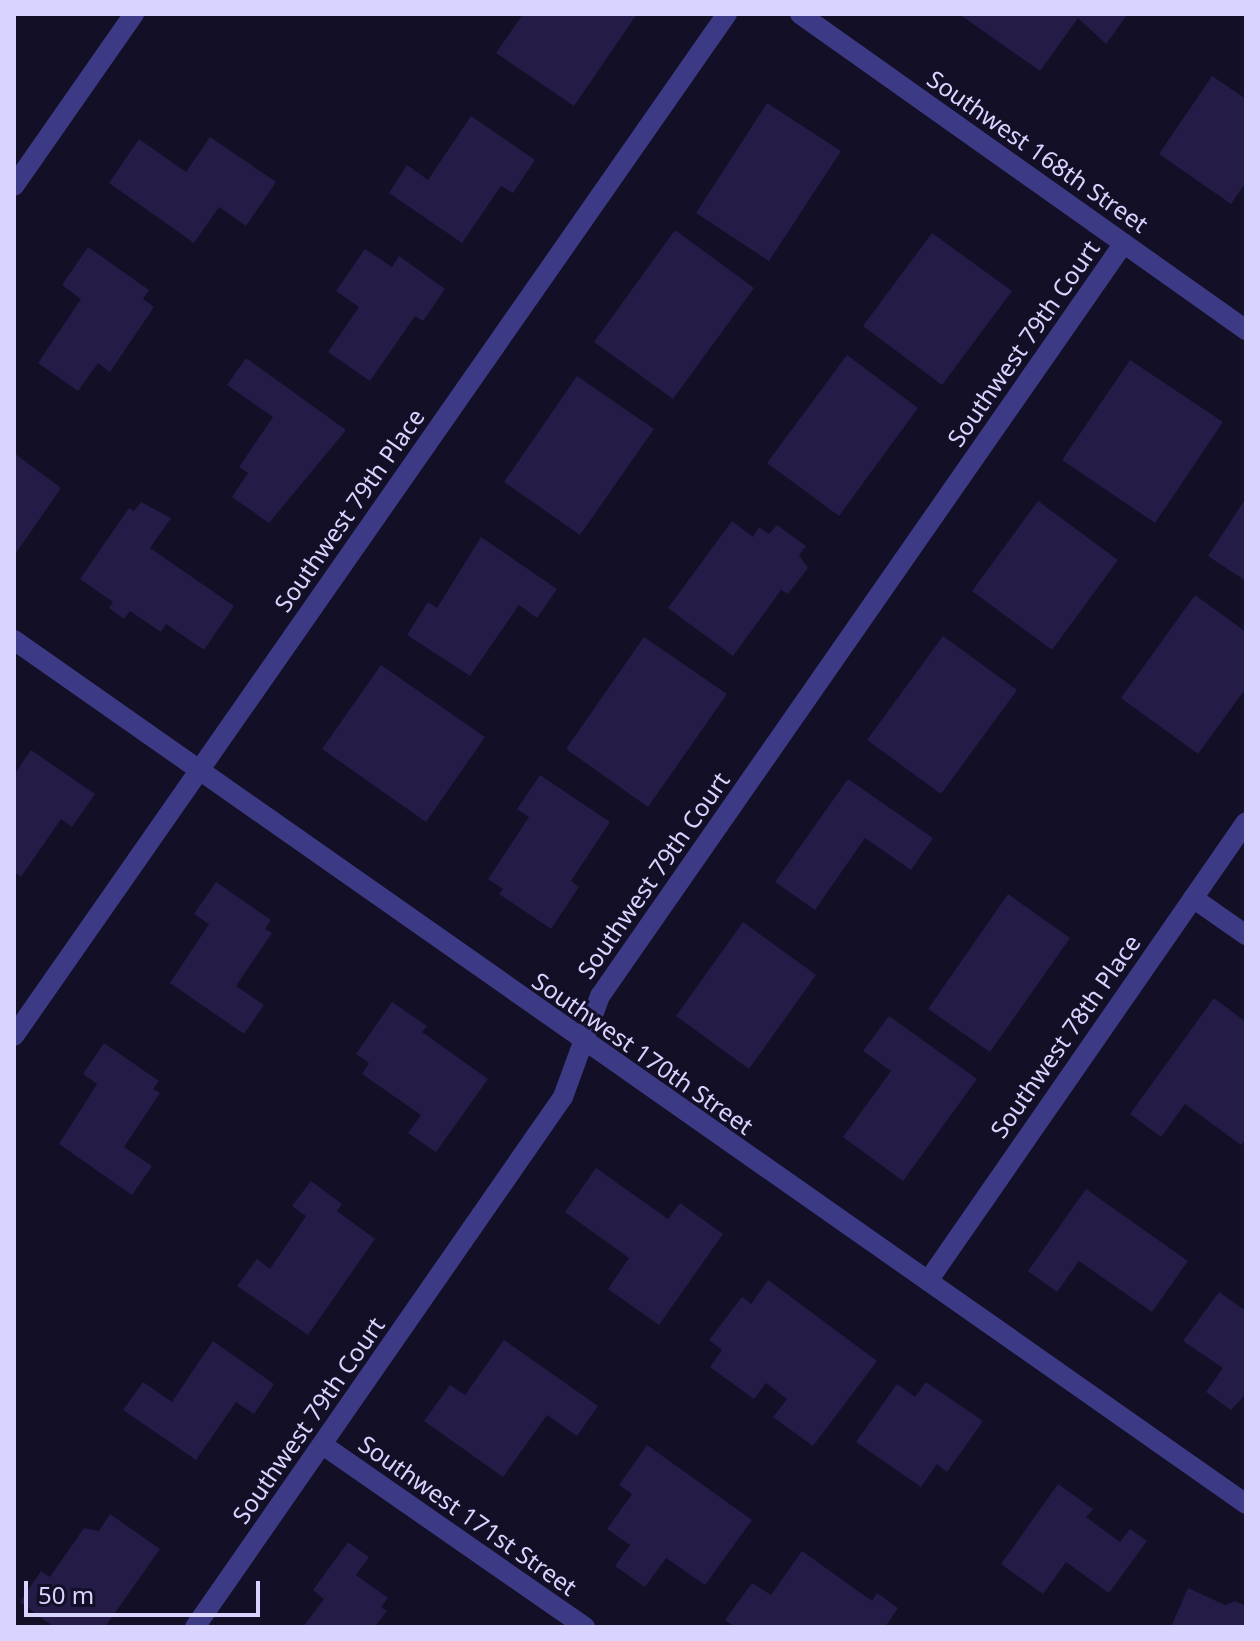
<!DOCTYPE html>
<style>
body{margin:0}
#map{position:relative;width:1260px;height:1641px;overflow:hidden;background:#130f26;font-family:"Noto Sans",sans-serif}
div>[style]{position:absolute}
.building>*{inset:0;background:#241b47}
.minor>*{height:20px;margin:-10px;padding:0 10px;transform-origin:10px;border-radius:10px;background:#3d3a85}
span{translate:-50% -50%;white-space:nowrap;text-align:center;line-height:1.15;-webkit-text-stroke:6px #130f26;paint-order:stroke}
.street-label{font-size:24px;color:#d9d4ff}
.frame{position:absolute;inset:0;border:16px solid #d9d4ff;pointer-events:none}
.scale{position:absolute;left:24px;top:1581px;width:236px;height:36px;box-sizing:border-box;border:4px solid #d9d4ff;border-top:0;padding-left:10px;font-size:24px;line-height:28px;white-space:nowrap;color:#d9d4ff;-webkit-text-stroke:6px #130f26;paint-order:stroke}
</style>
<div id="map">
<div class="building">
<i style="clip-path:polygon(523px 14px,637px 14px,574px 106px,496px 53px)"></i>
<i style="clip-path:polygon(959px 14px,1010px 16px,1127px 15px,1106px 44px,1078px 18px,1040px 71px)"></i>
<i style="clip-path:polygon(1212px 76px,1246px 99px,1246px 182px,1231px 204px,1159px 154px)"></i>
<i style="clip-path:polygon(767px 103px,841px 151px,769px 261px,696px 213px)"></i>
<i style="clip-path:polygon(471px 116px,535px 160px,513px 193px,501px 186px,462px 243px,389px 193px,407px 165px,428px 180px)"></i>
<i style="clip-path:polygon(210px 137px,276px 182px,246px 226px,219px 207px,194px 243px,109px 183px,139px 139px,186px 172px)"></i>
<i style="clip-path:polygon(675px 230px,754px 288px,673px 399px,594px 342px)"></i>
<i style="clip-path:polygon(932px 233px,1012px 291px,942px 385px,863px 326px)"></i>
<i style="clip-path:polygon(88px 247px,149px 290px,143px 299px,154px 307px,110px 372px,98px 363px,78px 391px,38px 363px,81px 299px,62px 285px)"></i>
<i style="clip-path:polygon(365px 249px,392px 267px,399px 256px,445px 289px,423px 321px,415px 316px,370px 381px,328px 352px,359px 307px,336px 291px)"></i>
<i style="clip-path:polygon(847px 355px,918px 408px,839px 516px,767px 463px)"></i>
<i style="clip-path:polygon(246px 358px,346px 430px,269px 523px,232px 497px,248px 473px,239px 467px,273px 417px,227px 385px)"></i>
<i style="clip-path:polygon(1130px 360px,1223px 422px,1155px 523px,1062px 460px)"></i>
<i style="clip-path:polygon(577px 376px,654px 429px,580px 535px,504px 482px)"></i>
<i style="clip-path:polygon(14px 453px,61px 488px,14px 556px)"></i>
<i style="clip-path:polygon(1246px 498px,1246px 581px,1208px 556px)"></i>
<i style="clip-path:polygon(1038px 501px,1118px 560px,1052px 650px,972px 591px)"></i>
<i style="clip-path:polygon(141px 502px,171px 518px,150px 548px,234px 606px,204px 650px,166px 624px,161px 632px,130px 611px,124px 619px,109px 608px,113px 602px,80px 579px,129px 508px,134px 511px)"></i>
<i style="clip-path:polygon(732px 521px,753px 537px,759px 527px,769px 534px,777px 525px,806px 546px,799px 555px,808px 568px,788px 594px,781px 590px,733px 656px,668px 608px)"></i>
<i style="clip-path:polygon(481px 537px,557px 589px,537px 618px,519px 605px,470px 676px,407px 635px,428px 602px,437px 608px)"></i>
<i style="clip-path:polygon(1195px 595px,1246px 632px,1246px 688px,1198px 754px,1121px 698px)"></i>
<i style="clip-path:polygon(943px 636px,1017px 690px,941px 794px,867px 740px)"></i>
<i style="clip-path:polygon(644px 637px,727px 694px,648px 807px,566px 749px)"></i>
<i style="clip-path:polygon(381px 665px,485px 737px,426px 822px,322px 749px)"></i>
<i style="clip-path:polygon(31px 750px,95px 794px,72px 827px,61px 819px,21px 877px,14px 872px,14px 775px)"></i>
<i style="clip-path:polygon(540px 775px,610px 822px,571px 881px,579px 887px,551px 929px,499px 894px,503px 889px,488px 879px,529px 817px,517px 809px)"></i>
<i style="clip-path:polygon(848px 779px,933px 838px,911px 870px,865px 838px,815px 910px,775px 882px)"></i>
<i style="clip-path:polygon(216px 882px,271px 920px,265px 929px,272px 933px,236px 986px,264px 1005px,244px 1034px,170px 983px,209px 924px,194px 914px)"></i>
<i style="clip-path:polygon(1008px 894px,1070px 938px,990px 1052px,928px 1009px)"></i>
<i style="clip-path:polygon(743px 922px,816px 975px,749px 1069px,676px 1016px)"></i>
<i style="clip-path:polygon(1214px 998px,1246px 1022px,1246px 1138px,1241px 1145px,1185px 1104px,1161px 1137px,1130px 1114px)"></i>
<i style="clip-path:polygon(392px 1002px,427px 1026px,422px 1032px,488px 1079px,436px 1152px,408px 1133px,421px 1115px,362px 1074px,369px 1063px,356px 1054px)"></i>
<i style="clip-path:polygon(889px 1016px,977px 1079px,903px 1181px,843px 1137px,891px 1071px,863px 1051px)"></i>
<i style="clip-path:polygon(104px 1043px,159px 1081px,153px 1089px,160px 1093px,124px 1147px,152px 1166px,132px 1195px,59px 1144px,97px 1084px,83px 1074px)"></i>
<i style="clip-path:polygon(596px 1168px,668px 1219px,680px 1203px,723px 1234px,659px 1325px,608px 1289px,629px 1258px,565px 1212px)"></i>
<i style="clip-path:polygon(311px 1181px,342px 1204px,337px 1211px,375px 1239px,308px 1335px,237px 1286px,257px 1259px,270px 1269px,306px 1216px,292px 1206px)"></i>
<i style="clip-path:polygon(1086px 1189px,1188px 1261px,1152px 1312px,1079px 1261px,1057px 1292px,1028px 1271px)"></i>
<i style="clip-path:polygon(768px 1280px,877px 1361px,813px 1446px,773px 1417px,787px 1399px,766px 1383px,754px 1399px,710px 1367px,722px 1350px,709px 1340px,742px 1297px,751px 1304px)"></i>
<i style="clip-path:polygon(1219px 1292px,1246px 1311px,1246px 1394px,1231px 1410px,1206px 1392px,1223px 1368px,1183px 1341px)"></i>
<i style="clip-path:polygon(504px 1340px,598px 1406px,577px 1436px,547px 1415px,503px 1477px,424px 1421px,450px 1385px,465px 1395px)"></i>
<i style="clip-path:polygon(213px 1341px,274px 1384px,254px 1414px,236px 1402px,196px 1460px,123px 1410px,143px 1382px,172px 1402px)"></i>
<i style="clip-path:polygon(926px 1382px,983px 1421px,947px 1472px,937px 1464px,921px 1487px,856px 1442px,897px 1384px,915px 1397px)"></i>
<i style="clip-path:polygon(647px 1445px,752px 1520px,705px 1585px,666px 1558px,645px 1587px,615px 1566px,630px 1545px,607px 1529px,632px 1494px,619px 1485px)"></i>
<i style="clip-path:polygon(1058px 1484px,1093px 1509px,1086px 1517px,1120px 1542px,1130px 1529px,1147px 1541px,1109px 1593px,1066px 1562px,1043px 1594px,1001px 1564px)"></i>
<i style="clip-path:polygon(110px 1514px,160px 1549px,105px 1627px,54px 1627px,20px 1602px,41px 1571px,50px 1577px,84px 1528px,99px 1531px)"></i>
<i style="clip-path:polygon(348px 1542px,369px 1557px,356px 1575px,388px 1598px,381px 1607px,387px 1611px,375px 1627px,303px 1627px,324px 1599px,313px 1590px)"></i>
<i style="clip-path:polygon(802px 1551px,872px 1601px,877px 1593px,898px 1608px,885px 1627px,735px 1627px,725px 1620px,752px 1583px,771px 1595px)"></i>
<i style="clip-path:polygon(1188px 1588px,1225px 1605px,1235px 1601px,1246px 1606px,1246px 1627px,1171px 1627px)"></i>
</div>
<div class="minor">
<i style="left:800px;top:14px;width:547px;rotate:35.32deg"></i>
<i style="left:14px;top:186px;width:210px;rotate:-55.1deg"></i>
<i style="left:14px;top:640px;width:1505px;rotate:35.04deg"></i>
<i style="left:1193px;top:898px;width:65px;rotate:34.9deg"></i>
<i style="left:14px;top:1036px;width:1246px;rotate:-55.1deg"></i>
<i style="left:928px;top:1281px;width:558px;rotate:-55.29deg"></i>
<i style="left:323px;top:1445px;width:319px;rotate:34.8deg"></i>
<i style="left:195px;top:1627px;width:645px;rotate:-55.23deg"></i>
<i style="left:563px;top:1097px;width:108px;rotate:-69.9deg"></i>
<i style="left:600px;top:996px;width:917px;rotate:-55.17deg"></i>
</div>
<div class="street-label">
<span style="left:1038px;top:151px;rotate:35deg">Southwest 168th Street</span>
<span style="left:1023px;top:343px;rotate:-55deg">Southwest 79th Court</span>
<span style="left:349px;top:510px;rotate:-55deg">Southwest 79th Place</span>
<span style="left:653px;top:875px;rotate:-55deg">Southwest 79th Court</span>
<span style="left:1065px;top:1036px;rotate:-55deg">Southwest 78th Place</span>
<span style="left:643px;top:1053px;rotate:35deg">Southwest 170th Street</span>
<span style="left:308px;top:1420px;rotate:-55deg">Southwest 79th Court</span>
<span style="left:468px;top:1515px;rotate:35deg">Southwest 171st Street</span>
</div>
<div class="frame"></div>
<div class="scale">50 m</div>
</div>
